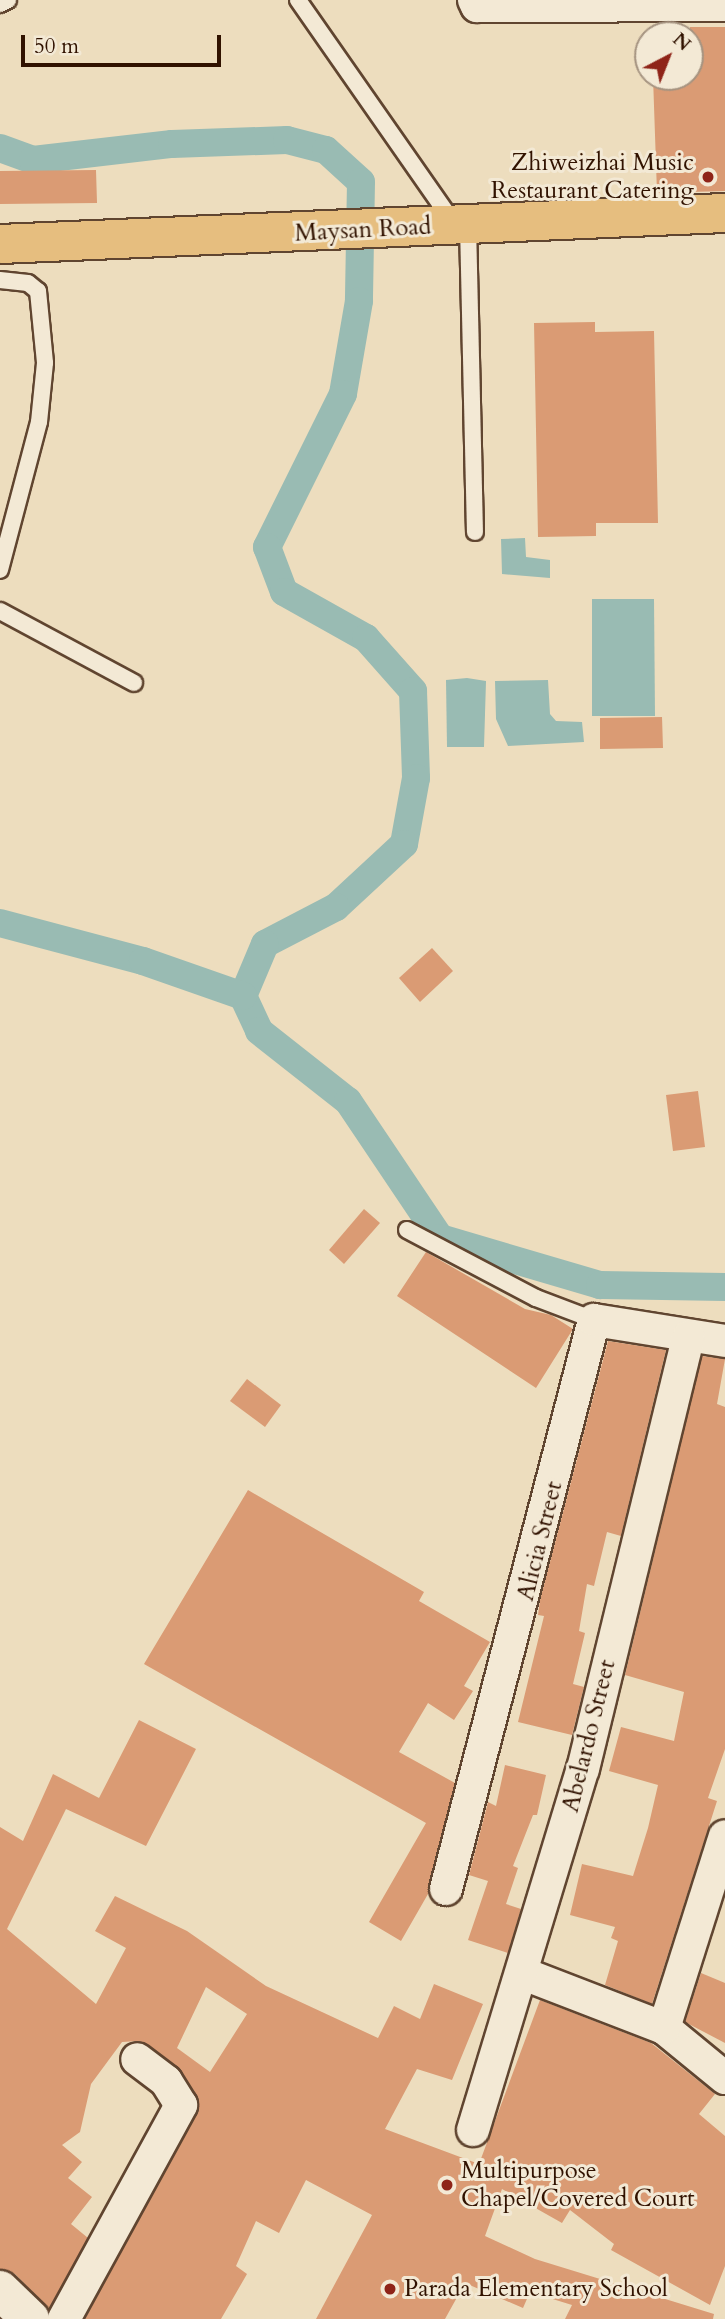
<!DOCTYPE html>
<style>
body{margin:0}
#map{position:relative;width:725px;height:2319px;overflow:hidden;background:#edddbe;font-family:Cardo,serif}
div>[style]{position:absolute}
.water>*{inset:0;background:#99bbb3}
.canal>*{height:28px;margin:-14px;padding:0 14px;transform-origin:14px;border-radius:14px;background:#99bbb3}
.building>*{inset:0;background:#da9b74}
.roads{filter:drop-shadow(2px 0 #604530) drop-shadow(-2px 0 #604530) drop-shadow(0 2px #604530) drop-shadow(0 -2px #604530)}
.service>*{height:16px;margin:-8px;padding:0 8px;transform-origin:8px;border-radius:8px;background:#f3e9d5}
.minor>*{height:32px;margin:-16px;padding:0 16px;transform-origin:16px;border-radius:16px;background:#f3e9d5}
.tertiary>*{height:38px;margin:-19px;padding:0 19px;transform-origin:19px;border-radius:19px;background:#f3e9d5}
.primary>*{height:38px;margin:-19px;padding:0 19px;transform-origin:19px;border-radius:19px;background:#e6be7f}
.dots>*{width:19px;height:19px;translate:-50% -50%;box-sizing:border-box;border:4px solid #f3e9d5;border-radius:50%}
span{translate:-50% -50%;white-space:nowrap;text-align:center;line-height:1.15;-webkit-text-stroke:6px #f3e9d5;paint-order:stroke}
.poi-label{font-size:24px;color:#311200}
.right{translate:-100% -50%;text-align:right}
.left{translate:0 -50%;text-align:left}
.street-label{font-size:24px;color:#311200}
.north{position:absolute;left:634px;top:21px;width:70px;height:70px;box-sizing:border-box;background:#f3e9d5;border:2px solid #a59380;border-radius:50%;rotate:42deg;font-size:19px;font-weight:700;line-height:28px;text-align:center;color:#311200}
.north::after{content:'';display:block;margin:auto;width:24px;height:32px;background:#8f2418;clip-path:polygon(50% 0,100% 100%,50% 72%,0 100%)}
.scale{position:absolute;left:21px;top:35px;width:200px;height:32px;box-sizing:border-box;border:4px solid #311200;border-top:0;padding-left:9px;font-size:21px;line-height:24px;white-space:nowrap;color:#311200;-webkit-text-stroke:5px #f3e9d5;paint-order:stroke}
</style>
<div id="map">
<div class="water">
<i style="clip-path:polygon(525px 538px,526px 557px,550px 560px,550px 578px,502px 574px,501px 539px)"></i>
<i style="clip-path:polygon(592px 599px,654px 599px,655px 716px,592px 716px)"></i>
<i style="clip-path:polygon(467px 678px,486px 681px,484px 747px,447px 747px,446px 680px)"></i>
<i style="clip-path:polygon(548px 680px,550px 714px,556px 721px,582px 722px,584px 742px,508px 746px,496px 719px,495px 681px)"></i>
</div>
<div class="canal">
<i style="left:0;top:148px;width:35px;rotate:20deg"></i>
<i style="left:33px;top:160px;width:140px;rotate:-6.6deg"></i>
<i style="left:172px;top:144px;width:115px;rotate:-2deg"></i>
<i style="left:287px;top:140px;width:40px;rotate:14.4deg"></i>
<i style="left:326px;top:150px;width:47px;rotate:42.4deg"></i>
<i style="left:361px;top:182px;width:119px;rotate:91deg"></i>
<i style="left:359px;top:301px;width:94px;rotate:99.8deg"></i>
<i style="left:343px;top:394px;width:171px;rotate:116.4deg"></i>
<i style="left:267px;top:547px;width:48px;rotate:69.3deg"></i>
<i style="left:284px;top:592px;width:94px;rotate:29.3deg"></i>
<i style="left:366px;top:638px;width:71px;rotate:48.4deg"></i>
<i style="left:413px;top:691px;width:87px;rotate:88deg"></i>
<i style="left:416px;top:778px;width:67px;rotate:100.3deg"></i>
<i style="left:404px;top:844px;width:93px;rotate:137.2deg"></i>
<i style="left:336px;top:907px;width:80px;rotate:152.5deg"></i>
<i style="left:265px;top:944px;width:56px;rotate:112.9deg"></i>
<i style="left:243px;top:996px;width:38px;rotate:65deg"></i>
<i style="left:259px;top:1031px;width:113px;rotate:38.2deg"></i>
<i style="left:348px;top:1101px;width:165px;rotate:56.1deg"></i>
<i style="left:440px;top:1238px;width:167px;rotate:16.4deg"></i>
<i style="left:600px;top:1285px;width:125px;rotate:0.9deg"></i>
<i style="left:0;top:923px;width:148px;rotate:14.9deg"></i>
<i style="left:143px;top:961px;width:106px;rotate:19.3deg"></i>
</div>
<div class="building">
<i style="clip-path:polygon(690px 27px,725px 27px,725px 191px,657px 193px,653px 77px,690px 77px)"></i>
<i style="clip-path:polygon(96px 170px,97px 203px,0 204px,0 171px)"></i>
<i style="clip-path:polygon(595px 322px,595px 332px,654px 331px,658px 523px,596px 523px,596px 536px,538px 537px,534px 323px)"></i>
<i style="clip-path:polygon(662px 717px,663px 748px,600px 749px,600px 718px)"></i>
<i style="clip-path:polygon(432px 948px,453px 971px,420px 1002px,399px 978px)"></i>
<i style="clip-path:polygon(698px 1091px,705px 1147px,673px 1151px,666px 1095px)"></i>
<i style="clip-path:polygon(364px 1209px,380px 1223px,344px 1264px,329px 1250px)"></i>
<i style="clip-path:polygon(426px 1252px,525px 1309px,551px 1315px,573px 1329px,536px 1388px,397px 1296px)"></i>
<i style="clip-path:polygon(608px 1341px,666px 1350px,621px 1536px,607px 1532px,594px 1586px,587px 1584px,579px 1631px,585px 1633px,573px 1684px,584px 1687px,572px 1735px,518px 1722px,544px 1616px,538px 1615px,540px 1600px)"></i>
<i style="clip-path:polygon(702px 1356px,725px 1359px,717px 1404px,725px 1407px,725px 1749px,708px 1798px,717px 1801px,652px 2004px,605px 1985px,618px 1941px,611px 1938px,615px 1927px,570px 1915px,582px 1864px,633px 1876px,648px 1828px,658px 1785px,609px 1771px,621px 1727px,674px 1741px,684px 1692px,625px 1675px)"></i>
<i style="clip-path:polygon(247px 1379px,281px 1405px,265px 1427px,230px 1401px)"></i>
<i style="clip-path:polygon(248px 1490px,424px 1592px,419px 1601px,490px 1642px,464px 1686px,473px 1691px,454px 1720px,428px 1703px,399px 1752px,455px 1783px,428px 1894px,401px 1941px,369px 1922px,426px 1823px,144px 1664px)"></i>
<i style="clip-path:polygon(evenodd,139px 1720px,196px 1749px,146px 1846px,66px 1809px,7px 1929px,96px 2004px,126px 1948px,95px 1931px,115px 1896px,187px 1931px,266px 1986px,378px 2038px,394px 2006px,420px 2019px,434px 1984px,483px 2004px,452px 2080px,417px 2069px,385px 2129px,479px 2164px,540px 2000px,651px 2043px,715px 2094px,699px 2114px,725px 2136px,725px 2266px,710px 2305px,611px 2250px,614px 2244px,570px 2210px,562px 2223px,502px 2189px,485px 2236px,535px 2259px,714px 2314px,713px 2319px,565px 2319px,572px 2305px,530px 2292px,523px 2308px,465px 2283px,445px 2319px,316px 2319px,372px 2215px,306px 2180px,279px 2233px,256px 2221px,236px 2266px,247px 2274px,221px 2319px,85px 2319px,199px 2105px,177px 2067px,139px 2041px,122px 2042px,91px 2084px,80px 2132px,62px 2145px,82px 2162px,68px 2178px,92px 2197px,71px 2224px,88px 2238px,49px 2309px,15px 2274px,0 2269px,0 1827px,23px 1841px,53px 1774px,99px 1798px,139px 1720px,206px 1987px,247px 2014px,210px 2072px,177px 2048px,206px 1987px)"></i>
<i style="clip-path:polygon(505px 1765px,546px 1775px,537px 1815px,533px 1815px,513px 1866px,518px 1868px,506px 1904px,521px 1909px,508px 1953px,468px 1940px,488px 1881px,469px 1875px,488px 1802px,496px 1806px)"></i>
<i style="clip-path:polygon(701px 1973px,725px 1983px,725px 2043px,685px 2022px)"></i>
</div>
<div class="roads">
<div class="service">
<i style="left:298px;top:0;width:273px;rotate:55.1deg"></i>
<i style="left:0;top:4px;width:9px;rotate:-27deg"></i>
<i style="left:468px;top:225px;width:307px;rotate:88.7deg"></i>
<i style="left:0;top:280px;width:28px;rotate:6deg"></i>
<i style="left:28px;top:283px;width:13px;rotate:39deg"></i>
<i style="left:38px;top:291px;width:72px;rotate:84.4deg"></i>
<i style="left:45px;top:363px;width:59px;rotate:95.8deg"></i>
<i style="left:39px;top:422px;width:153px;rotate:104.8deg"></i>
<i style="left:0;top:611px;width:152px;rotate:28.2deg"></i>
<i style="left:407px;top:1230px;width:146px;rotate:27.8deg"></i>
<i style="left:536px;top:1298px;width:62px;rotate:20.8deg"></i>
</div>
<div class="minor">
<i style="left:474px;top:0;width:7px;rotate:63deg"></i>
<i style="left:477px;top:6px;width:248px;rotate:-0.2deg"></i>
<i style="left:446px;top:1889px;width:588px;rotate:-75.42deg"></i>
<i style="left:594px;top:1320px;width:133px;rotate:9.1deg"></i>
<i style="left:524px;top:1974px;width:150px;rotate:21.1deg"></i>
<i style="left:664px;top:2028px;width:79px;rotate:39.3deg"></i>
<i style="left:664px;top:2028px;width:201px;rotate:-72.4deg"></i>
<i style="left:473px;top:2130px;width:377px;rotate:-73.1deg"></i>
<i style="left:583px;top:1769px;width:445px;rotate:-76.3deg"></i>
<i style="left:64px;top:2319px;width:244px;rotate:-61.3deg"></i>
<i style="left:181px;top:2105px;width:28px;rotate:-122deg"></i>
<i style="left:166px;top:2081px;width:36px;rotate:-143deg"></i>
</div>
<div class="tertiary">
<i style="left:0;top:2290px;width:42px;rotate:44deg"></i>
</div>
<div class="primary">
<i style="left:0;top:244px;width:726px;rotate:-2.45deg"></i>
</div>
</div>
<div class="dots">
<i style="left:708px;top:177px;background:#8f2418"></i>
<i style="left:447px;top:2185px;background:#8f2418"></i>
<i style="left:390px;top:2289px;background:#8f2418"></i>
</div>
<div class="poi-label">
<span class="right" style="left:694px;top:177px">Zhiweizhai Music<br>Restaurant Catering</span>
<span class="left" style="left:461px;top:2185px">Multipurpose<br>Chapel/Covered Court</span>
<span class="left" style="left:404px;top:2289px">Parada Elementary School</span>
</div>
<div class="street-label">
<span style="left:363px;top:230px;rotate:-3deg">Maysan Road</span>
<span style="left:540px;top:1541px;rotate:-76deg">Alicia Street</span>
<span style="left:589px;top:1736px;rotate:-76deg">Abelardo Street</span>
</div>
<div class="north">N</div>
<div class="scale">50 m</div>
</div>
